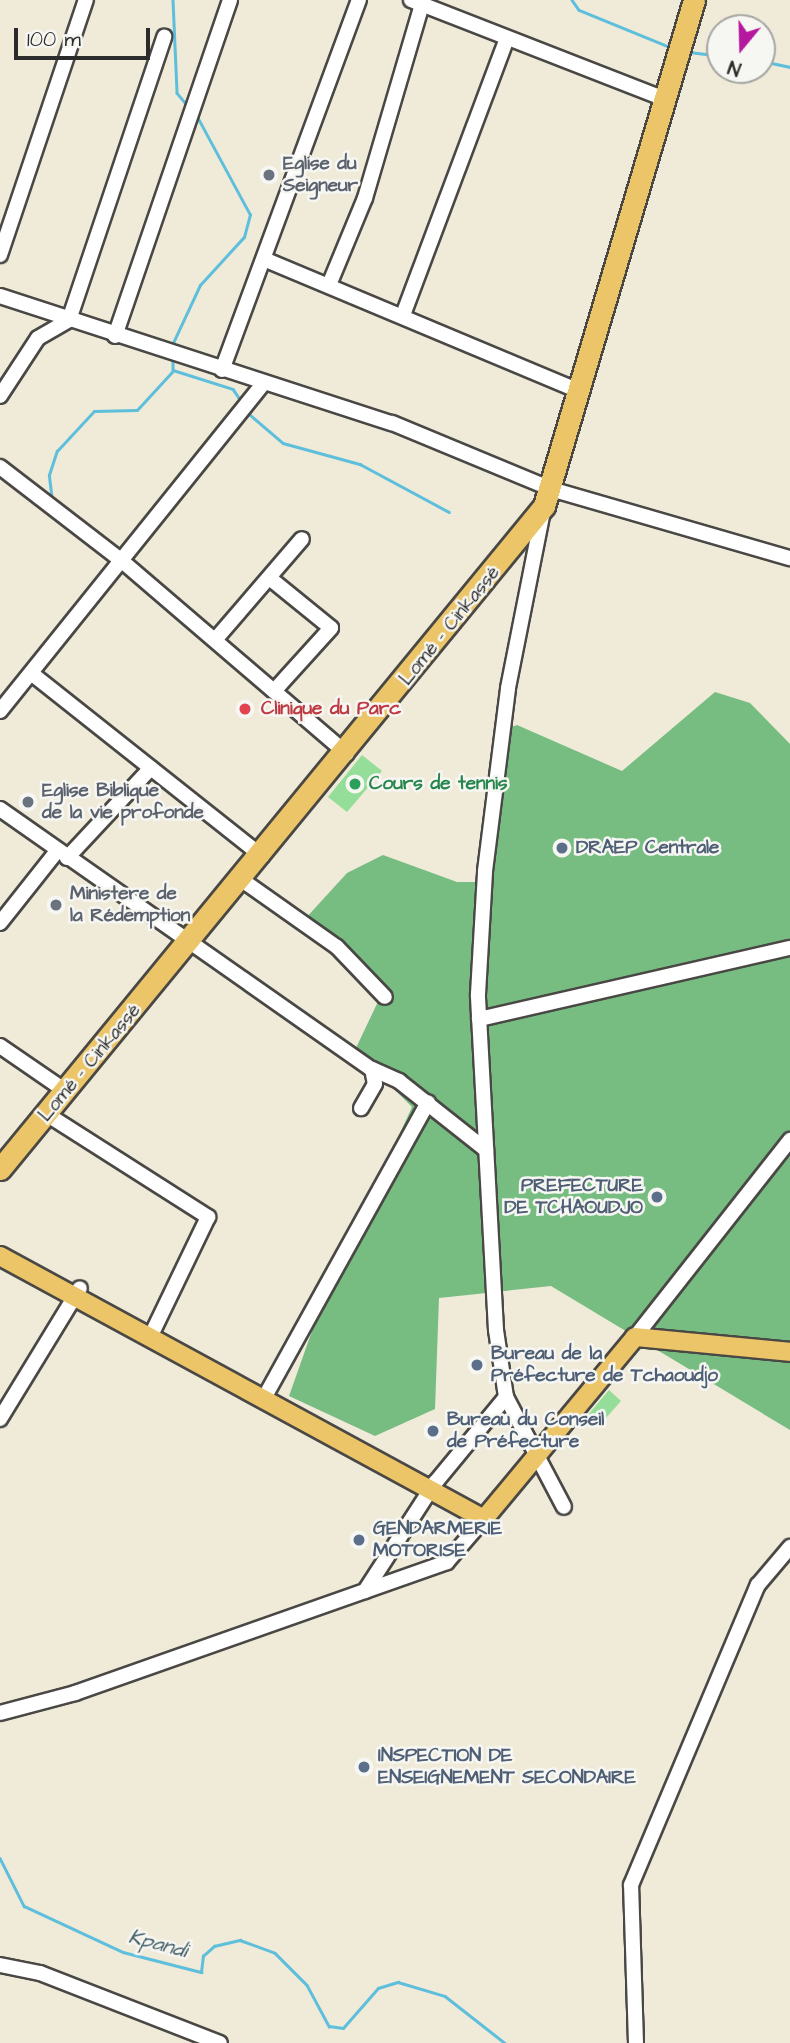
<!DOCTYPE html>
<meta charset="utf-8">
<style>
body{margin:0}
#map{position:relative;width:790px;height:2043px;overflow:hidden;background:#f0ead8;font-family:"Architects Daughter",sans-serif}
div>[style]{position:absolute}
.green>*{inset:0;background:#94de99}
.forest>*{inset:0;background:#77bd81}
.stream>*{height:2.5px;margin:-1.25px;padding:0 1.25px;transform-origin:1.25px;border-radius:1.25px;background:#5ebfdc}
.roads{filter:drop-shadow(2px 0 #494845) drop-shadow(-2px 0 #494845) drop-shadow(0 2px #494845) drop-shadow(0 -2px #494845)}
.minor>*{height:14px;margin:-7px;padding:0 7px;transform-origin:7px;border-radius:7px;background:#fff}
.major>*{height:18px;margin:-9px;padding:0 9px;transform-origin:9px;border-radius:9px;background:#ecc569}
.highway>*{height:21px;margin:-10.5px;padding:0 10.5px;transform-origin:10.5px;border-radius:10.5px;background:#ecc569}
.dots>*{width:19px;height:19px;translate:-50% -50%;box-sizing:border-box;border:4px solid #f6f6f2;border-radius:50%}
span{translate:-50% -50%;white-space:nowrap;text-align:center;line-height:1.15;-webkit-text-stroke:5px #f6f6f2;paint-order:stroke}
.worship-label{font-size:19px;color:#5b616d;font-weight:700}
.left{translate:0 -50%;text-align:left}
.street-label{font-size:19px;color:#2b2b2b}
.health-label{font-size:19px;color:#be3a42;font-weight:700}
.leisure-label{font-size:19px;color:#27864d;font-weight:700}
.service-label{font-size:19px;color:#4e5e75;font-weight:700}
.right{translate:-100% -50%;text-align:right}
.water-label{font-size:21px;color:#3a5760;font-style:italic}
.north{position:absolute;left:706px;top:14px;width:70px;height:70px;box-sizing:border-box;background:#f6f6f2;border:2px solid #a5a5a2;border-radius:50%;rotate:199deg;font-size:19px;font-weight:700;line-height:28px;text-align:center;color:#2b2b2b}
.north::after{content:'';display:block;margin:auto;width:24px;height:32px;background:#b5179e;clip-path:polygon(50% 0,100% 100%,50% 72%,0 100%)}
.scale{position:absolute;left:14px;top:28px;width:136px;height:32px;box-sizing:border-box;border:4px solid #2b2b2b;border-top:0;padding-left:9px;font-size:21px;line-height:24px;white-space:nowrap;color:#2b2b2b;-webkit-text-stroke:5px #f6f6f2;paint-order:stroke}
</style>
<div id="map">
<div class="green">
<i style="clip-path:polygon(362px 755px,382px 771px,347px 812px,328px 797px)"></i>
<i style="clip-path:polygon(609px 1390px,621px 1401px,599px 1426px,587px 1416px)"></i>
</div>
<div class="forest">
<i style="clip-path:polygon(715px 692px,750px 703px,790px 744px,790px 1430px,551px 1286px,439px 1298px,435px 1409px,375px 1436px,289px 1396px,323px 1300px,412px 1107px,355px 1050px,384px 989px,305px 919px,347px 873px,383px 855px,457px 882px,487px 882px,509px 728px,517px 725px,622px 771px)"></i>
</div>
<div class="stream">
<i style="left:173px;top:0;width:93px;rotate:87.5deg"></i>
<i style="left:177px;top:93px;width:16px;rotate:50deg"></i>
<i style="left:572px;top:0;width:12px;rotate:55deg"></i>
<i style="left:579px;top:10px;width:100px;rotate:22.2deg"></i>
<i style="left:689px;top:52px;width:31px;rotate:7deg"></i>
<i style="left:762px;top:61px;width:29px;rotate:12deg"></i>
<i style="left:172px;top:345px;width:66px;rotate:-65deg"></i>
<i style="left:200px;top:285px;width:65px;rotate:-47.5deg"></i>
<i style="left:244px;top:237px;width:23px;rotate:-75deg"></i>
<i style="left:250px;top:215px;width:114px;rotate:-118.4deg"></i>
<i style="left:173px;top:359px;width:11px;rotate:90deg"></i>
<i style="left:173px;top:370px;width:63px;rotate:17.6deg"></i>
<i style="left:233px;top:389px;width:14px;rotate:56deg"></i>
<i style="left:248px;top:413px;width:46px;rotate:40.6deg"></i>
<i style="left:283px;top:443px;width:80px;rotate:15.3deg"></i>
<i style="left:360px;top:464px;width:101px;rotate:28.3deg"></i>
<i style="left:52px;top:501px;width:26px;rotate:-97deg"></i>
<i style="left:49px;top:475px;width:25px;rotate:-72deg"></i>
<i style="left:57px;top:451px;width:54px;rotate:-47.2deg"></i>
<i style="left:94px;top:411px;width:43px;rotate:-1.3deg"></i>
<i style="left:137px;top:410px;width:53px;rotate:-47.3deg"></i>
<i style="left:0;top:1858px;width:54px;rotate:63.4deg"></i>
<i style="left:24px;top:1906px;width:109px;rotate:24.9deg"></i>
<i style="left:123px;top:1952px;width:81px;rotate:14.4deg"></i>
<i style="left:201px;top:1972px;width:16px;rotate:-83deg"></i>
<i style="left:203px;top:1956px;width:15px;rotate:-42deg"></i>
<i style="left:214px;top:1946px;width:27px;rotate:-13deg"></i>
<i style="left:240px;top:1940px;width:37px;rotate:20deg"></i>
<i style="left:275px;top:1953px;width:45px;rotate:45deg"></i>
<i style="left:307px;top:1985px;width:47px;rotate:61.8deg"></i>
<i style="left:329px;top:2026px;width:14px;rotate:8deg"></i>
<i style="left:343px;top:2028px;width:53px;rotate:-48.8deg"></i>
<i style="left:378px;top:1988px;width:21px;rotate:-17deg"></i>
<i style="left:398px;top:1982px;width:49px;rotate:16.6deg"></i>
<i style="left:445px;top:1996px;width:76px;rotate:38.1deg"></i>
</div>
<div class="roads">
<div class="minor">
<i style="left:411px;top:0;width:275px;rotate:21.3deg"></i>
<i style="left:0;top:255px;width:269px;rotate:-71.4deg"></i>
<i style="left:266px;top:260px;width:342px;rotate:22.7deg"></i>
<i style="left:329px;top:285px;width:94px;rotate:-67.5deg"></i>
<i style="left:365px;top:198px;width:202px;rotate:-73.6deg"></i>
<i style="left:0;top:296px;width:412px;rotate:18deg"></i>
<i style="left:392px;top:423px;width:175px;rotate:22.5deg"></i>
<i style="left:554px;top:490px;width:246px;rotate:16.1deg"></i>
<i style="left:403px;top:315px;width:295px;rotate:-69.4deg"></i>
<i style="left:115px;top:336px;width:355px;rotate:-71.1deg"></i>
<i style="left:222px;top:370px;width:395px;rotate:-69.7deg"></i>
<i style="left:0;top:396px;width:69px;rotate:-56.8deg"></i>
<i style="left:38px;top:338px;width:36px;rotate:-30deg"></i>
<i style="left:69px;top:320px;width:299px;rotate:-71.4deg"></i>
<i style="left:0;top:467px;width:154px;rotate:37.6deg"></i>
<i style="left:122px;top:561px;width:296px;rotate:40.6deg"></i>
<i style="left:272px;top:580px;width:76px;rotate:39.1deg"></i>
<i style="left:331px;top:628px;width:85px;rotate:132.1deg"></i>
<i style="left:215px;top:640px;width:133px;rotate:-49.3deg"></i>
<i style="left:31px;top:673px;width:295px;rotate:38.4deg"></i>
<i style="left:0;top:711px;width:421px;rotate:-51.2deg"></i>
<i style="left:0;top:809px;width:454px;rotate:35deg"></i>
<i style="left:372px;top:1069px;width:15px;rotate:79deg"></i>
<i style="left:375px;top:1084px;width:28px;rotate:120deg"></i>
<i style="left:67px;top:858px;width:123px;rotate:-47deg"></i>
<i style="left:242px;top:880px;width:116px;rotate:35.2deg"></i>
<i style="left:337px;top:947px;width:69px;rotate:46.2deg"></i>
<i style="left:0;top:923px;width:92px;rotate:-51.6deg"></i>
<i style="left:479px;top:1019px;width:319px;rotate:-12.9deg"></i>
<i style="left:0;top:1046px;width:81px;rotate:34.5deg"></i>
<i style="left:372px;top:1069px;width:30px;rotate:24deg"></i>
<i style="left:399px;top:1081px;width:111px;rotate:38.4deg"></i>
<i style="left:48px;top:1115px;width:190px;rotate:32.5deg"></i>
<i style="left:208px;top:1217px;width:124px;rotate:115.7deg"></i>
<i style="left:635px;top:1337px;width:251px;rotate:-51.8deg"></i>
<i style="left:268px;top:1391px;width:330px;rotate:-61deg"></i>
<i style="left:506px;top:1397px;width:124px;rotate:62.2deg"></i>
<i style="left:0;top:1419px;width:153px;rotate:-58.6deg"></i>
<i style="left:365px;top:1591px;width:129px;rotate:-57.1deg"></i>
<i style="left:435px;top:1483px;width:112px;rotate:-50.5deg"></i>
<i style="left:506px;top:1397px;width:68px;rotate:-98.5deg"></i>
<i style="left:496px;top:1330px;width:336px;rotate:-93.1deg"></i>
<i style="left:478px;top:994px;width:123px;rotate:-86.7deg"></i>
<i style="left:485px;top:871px;width:184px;rotate:-82.8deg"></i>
<i style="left:508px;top:688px;width:180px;rotate:-78.8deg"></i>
<i style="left:0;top:1713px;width:78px;rotate:-14.9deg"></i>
<i style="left:75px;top:1693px;width:394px;rotate:-19.4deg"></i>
<i style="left:447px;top:1562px;width:57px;rotate:-49.3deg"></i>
<i style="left:0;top:1965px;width:41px;rotate:11.3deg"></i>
<i style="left:40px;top:1973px;width:193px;rotate:21.3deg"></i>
<i style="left:636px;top:2043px;width:158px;rotate:-91.8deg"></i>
<i style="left:631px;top:1885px;width:326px;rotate:-67.1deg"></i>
<i style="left:758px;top:1585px;width:50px;rotate:-49.9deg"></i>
</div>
<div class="major">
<i style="left:0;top:1256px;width:551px;rotate:28.52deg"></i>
<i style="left:484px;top:1519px;width:236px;rotate:-50.3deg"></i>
<i style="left:635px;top:1337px;width:156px;rotate:5.5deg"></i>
</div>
<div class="highway">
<i style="left:0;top:1169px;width:858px;rotate:-50.63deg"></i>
<i style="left:544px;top:506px;width:528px;rotate:-73.49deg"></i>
</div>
</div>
<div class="dots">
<i style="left:269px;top:175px;background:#6b7280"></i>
<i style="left:245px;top:709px;background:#e0444e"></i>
<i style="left:355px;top:784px;background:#2e9e5b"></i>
<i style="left:28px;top:802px;background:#6b7280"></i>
<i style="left:562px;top:848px;background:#5c6f8a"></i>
<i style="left:56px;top:905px;background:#6b7280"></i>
<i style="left:657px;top:1197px;background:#5c6f8a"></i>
<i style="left:477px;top:1365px;background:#5c6f8a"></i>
<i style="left:433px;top:1431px;background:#5c6f8a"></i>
<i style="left:359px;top:1540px;background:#5c6f8a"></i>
<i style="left:364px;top:1767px;background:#5c6f8a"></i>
</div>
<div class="worship-label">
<span class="left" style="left:283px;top:175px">Eglise du<br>Seigneur</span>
<span class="left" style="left:42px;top:802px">Eglise Biblique<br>de la vie profonde</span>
<span class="left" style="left:70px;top:905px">Ministere de<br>la Rédemption</span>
</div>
<div class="street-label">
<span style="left:450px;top:626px;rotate:-51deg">Lomé - Cinkassé</span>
<span style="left:90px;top:1063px;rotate:-50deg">Lomé - Cinkassé</span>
</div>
<div class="health-label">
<span class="left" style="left:261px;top:709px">Clinique du Parc</span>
</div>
<div class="leisure-label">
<span class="left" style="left:369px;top:784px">Cours de tennis</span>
</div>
<div class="service-label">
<span class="left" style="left:576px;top:848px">DRAEP Centrale</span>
<span class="right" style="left:643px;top:1197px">PREFECTURE<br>DE TCHAOUDJO</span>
<span class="left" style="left:491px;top:1365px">Bureau de la<br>Préfecture de Tchaoudjo</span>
<span class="left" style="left:447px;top:1431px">Bureau du Conseil<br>de Préfecture</span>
<span class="left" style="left:373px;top:1540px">GENDARMERIE<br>MOTORISE</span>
<span class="left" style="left:378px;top:1767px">INSPECTION DE<br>ENSEIGNEMENT SECONDAIRE</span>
</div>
<div class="water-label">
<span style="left:158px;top:1944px;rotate:15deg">Kpandi</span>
</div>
<div class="north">N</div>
<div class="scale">100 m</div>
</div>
